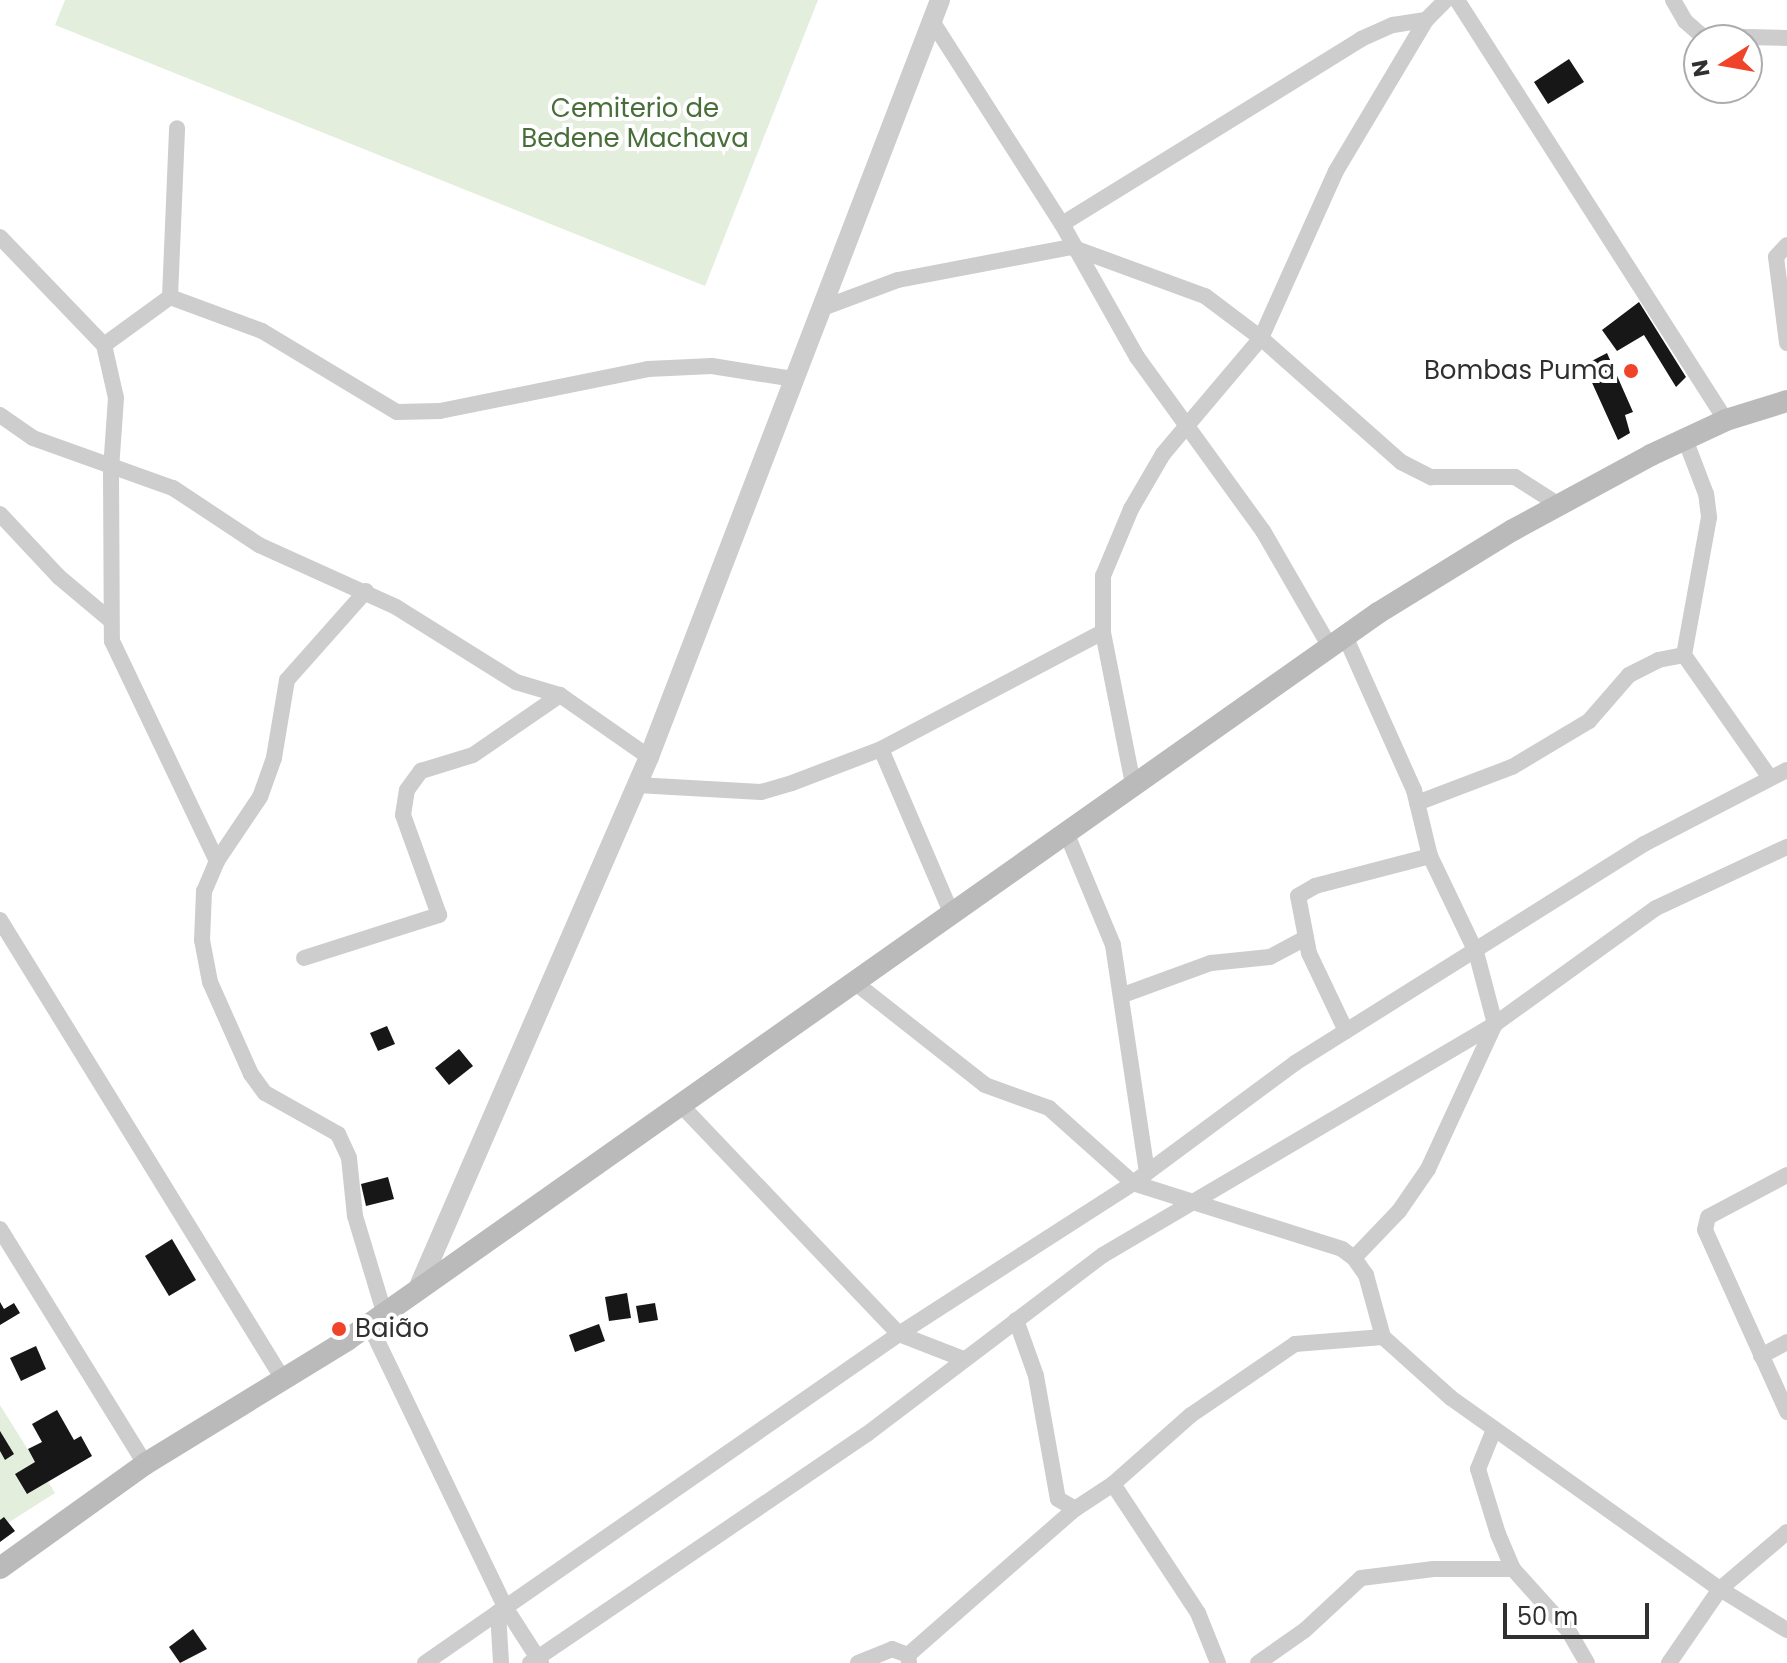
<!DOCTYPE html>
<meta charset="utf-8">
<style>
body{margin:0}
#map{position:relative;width:1787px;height:1663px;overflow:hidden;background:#fff;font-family:Poppins,sans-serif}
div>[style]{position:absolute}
.green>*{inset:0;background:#e3eedd}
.building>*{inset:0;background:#171717}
.minor>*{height:16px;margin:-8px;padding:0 8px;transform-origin:8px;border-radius:8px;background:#cdcdcd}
.tertiary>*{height:20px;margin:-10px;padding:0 10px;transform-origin:10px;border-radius:10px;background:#cdcdcd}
.secondary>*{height:22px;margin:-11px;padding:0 11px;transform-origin:11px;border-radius:11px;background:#bababa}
.dots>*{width:22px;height:22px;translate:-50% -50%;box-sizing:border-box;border:4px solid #fff;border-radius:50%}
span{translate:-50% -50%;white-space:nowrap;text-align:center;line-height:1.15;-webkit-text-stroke:8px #fff;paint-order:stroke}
.park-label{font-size:26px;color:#486f3a}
.poi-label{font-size:26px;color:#303030}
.right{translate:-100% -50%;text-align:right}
.left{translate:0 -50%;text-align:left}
.north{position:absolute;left:1683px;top:24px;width:80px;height:80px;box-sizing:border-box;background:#fff;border:2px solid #acacac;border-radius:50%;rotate:259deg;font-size:22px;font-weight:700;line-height:32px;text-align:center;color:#303030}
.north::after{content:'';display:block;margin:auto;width:28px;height:36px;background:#ef432a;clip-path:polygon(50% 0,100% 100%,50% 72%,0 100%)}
.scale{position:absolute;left:1503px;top:1603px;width:146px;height:36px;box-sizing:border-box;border:4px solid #303030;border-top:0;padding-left:10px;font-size:24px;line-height:28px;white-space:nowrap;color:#303030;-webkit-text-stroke:6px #fff;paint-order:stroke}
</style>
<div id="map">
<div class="green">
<i style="clip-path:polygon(65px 0,818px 0,705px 286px,55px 25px)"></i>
<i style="clip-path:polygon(0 1405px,55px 1493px,0 1528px)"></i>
</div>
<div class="building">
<i style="clip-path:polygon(1569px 59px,1584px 82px,1548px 104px,1534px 82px)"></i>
<i style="clip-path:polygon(1639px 302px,1686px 377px,1676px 387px,1644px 335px,1617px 351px,1602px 330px)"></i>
<i style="clip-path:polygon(1607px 353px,1633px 412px,1625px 415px,1630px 433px,1618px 440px,1584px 365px)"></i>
<i style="clip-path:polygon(387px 1026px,395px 1044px,378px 1051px,370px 1033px)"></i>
<i style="clip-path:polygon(459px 1049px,473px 1066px,449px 1085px,435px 1068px)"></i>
<i style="clip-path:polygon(388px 1177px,394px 1199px,366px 1206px,361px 1184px)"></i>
<i style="clip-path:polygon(172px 1239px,196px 1280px,169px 1296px,145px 1256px)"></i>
<i style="clip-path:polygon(627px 1293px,631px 1318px,609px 1321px,605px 1297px)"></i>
<i style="clip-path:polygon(0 1302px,4px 1309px,14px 1303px,20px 1313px,0 1325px)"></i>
<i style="clip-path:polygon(655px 1303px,658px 1320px,639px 1323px,636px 1306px)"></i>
<i style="clip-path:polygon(599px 1324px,605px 1341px,575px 1352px,569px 1335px)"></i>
<i style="clip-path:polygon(36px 1346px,46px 1369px,21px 1381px,10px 1358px)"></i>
<i style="clip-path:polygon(57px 1410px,74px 1440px,81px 1436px,92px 1456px,27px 1494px,15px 1474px,35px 1462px,28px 1449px,42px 1442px,32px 1424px)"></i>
<i style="clip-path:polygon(0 1431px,14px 1454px,5px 1460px,0 1451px)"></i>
<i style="clip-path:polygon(4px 1517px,15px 1531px,0 1542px,0 1520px)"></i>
<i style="clip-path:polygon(193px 1629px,207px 1649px,180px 1663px,169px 1647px)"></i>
</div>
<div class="minor">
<i style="left:1457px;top:0;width:499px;rotate:57.4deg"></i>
<i style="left:1673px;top:0;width:24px;rotate:60deg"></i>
<i style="left:1685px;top:21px;width:23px;rotate:41deg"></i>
<i style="left:1702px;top:36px;width:85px;rotate:1.3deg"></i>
<i style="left:932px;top:21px;width:241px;rotate:57.4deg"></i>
<i style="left:1062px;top:224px;width:153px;rotate:60.6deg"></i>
<i style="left:1137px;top:357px;width:215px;rotate:54.1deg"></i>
<i style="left:1263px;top:531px;width:134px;rotate:60deg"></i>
<i style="left:1062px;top:224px;width:352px;rotate:-31.7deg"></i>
<i style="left:1361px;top:39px;width:35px;rotate:-24deg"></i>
<i style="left:1393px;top:25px;width:33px;rotate:-9deg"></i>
<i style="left:0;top:237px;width:150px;rotate:46.1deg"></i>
<i style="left:104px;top:345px;width:54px;rotate:77.2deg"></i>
<i style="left:116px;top:398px;width:72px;rotate:94deg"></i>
<i style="left:111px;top:470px;width:171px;rotate:89.7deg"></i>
<i style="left:112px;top:641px;width:244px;rotate:64.5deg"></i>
<i style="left:1787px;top:245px;width:16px;rotate:133deg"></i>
<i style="left:1776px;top:257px;width:87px;rotate:82.7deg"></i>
<i style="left:170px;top:297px;width:169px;rotate:-87.6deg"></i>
<i style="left:820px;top:309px;width:83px;rotate:-20.4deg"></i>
<i style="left:898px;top:280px;width:176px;rotate:-10.8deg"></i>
<i style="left:1071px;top:247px;width:143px;rotate:20.1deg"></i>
<i style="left:1205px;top:296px;width:70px;rotate:36.9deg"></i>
<i style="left:1261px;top:338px;width:187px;rotate:41.5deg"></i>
<i style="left:1401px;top:462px;width:34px;rotate:27deg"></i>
<i style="left:1431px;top:477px;width:84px"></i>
<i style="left:1515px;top:477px;width:52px;rotate:32.5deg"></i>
<i style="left:104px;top:345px;width:82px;rotate:-36deg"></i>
<i style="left:170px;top:297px;width:98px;rotate:20.3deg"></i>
<i style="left:262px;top:331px;width:157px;rotate:31deg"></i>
<i style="left:397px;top:412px;width:43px;rotate:-1.3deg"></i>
<i style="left:440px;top:411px;width:212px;rotate:-11.4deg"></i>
<i style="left:648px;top:369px;width:64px;rotate:-2.7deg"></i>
<i style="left:712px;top:366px;width:82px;rotate:9.1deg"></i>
<i style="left:0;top:415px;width:40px;rotate:34.9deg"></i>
<i style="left:33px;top:438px;width:149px;rotate:19.7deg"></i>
<i style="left:173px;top:488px;width:103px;rotate:33.5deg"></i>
<i style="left:259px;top:545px;width:150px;rotate:24.3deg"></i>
<i style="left:396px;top:607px;width:142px;rotate:32deg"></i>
<i style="left:516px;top:682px;width:46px;rotate:16.5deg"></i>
<i style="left:560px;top:695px;width:108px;rotate:34.9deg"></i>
<i style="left:0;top:514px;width:86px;rotate:46.9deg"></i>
<i style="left:59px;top:577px;width:65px;rotate:40deg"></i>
<i style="left:366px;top:591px;width:119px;rotate:131.6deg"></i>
<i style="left:287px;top:680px;width:79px;rotate:99.5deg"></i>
<i style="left:274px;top:758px;width:41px;rotate:109.7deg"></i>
<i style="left:260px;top:797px;width:77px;rotate:123.9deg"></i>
<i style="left:217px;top:861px;width:33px;rotate:113deg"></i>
<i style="left:204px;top:891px;width:49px;rotate:92.3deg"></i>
<i style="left:202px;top:940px;width:43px;rotate:79.2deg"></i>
<i style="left:210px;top:982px;width:101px;rotate:66deg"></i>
<i style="left:251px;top:1074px;width:24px;rotate:54deg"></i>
<i style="left:265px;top:1093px;width:84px;rotate:29.3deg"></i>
<i style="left:338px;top:1134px;width:26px;rotate:65deg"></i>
<i style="left:349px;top:1158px;width:58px;rotate:84.1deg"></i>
<i style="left:355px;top:1216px;width:100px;rotate:73.2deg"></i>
<i style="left:1345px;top:636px;width:169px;rotate:65.9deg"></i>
<i style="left:1414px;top:790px;width:68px;rotate:76.4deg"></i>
<i style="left:1430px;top:856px;width:106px;rotate:64.4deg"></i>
<i style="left:1476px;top:952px;width:74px;rotate:75.2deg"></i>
<i style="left:1495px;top:1024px;width:160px;rotate:114.8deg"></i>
<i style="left:1428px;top:1169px;width:51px;rotate:124.6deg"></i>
<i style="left:1399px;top:1211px;width:65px;rotate:133.8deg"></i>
<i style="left:1684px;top:655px;width:140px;rotate:-79.7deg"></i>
<i style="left:1709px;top:517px;width:23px;rotate:-97deg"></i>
<i style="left:1706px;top:494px;width:59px;rotate:-110.9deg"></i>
<i style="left:1684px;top:655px;width:150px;rotate:55deg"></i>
<i style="left:881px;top:749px;width:177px;rotate:66.8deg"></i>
<i style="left:1133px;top:784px;width:155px;rotate:-101.2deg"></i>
<i style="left:1103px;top:632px;width:56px;rotate:-90deg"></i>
<i style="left:1103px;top:576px;width:73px;rotate:-67.3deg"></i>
<i style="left:1131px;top:509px;width:64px;rotate:-59.8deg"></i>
<i style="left:1163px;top:454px;width:152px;rotate:-49.8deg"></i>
<i style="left:1261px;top:338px;width:183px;rotate:-65.8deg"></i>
<i style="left:1336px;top:171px;width:176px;rotate:-59.2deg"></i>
<i style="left:1426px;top:20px;width:28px;rotate:-45deg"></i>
<i style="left:637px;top:785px;width:124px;rotate:3.2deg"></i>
<i style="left:761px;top:792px;width:32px;rotate:-16deg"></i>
<i style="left:792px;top:783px;width:95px;rotate:-20.9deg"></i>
<i style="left:881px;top:749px;width:251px;rotate:-27.8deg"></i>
<i style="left:1417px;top:803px;width:102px;rotate:-20.8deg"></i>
<i style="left:1512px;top:767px;width:90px;rotate:-30.9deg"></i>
<i style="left:1589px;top:721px;width:61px;rotate:-49deg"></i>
<i style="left:1629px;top:675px;width:33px;rotate:-27deg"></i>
<i style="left:1658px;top:660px;width:26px;rotate:-11deg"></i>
<i style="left:1066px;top:832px;width:122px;rotate:67.4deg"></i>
<i style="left:1113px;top:945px;width:230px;rotate:81.5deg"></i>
<i style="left:0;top:920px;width:541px;rotate:58.36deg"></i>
<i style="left:304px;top:958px;width:142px;rotate:-17.7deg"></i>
<i style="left:439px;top:915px;width:106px;rotate:-109.8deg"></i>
<i style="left:403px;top:815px;width:25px;rotate:-81deg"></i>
<i style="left:407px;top:790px;width:24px;rotate:-54deg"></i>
<i style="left:421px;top:771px;width:54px;rotate:-17.1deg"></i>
<i style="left:473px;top:755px;width:106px;rotate:-34.6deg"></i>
<i style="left:853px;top:981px;width:168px;rotate:38.2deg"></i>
<i style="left:985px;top:1085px;width:68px;rotate:19.8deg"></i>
<i style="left:1049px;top:1108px;width:113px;rotate:41.8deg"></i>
<i style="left:1133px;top:1183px;width:219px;rotate:17.5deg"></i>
<i style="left:1342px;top:1249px;width:15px;rotate:37deg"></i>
<i style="left:1354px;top:1258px;width:21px;rotate:55deg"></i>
<i style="left:1366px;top:1275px;width:64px;rotate:74.7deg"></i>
<i style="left:1383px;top:1337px;width:91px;rotate:41.9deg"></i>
<i style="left:1451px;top:1398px;width:330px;rotate:35.4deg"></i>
<i style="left:1720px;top:1589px;width:79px;rotate:31.5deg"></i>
<i style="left:1123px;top:995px;width:94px;rotate:-20deg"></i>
<i style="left:1211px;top:963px;width:59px;rotate:-5.8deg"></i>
<i style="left:1270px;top:957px;width:38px;rotate:-28deg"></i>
<i style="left:1346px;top:1031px;width:86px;rotate:-115.4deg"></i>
<i style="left:1309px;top:953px;width:58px;rotate:-100.9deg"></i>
<i style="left:1298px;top:896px;width:20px;rotate:-30deg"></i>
<i style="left:1315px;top:886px;width:119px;rotate:-14.6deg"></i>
<i style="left:679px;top:1103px;width:319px;rotate:46.4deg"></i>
<i style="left:899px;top:1334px;width:69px;rotate:21.3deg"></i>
<i style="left:1787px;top:1175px;width:89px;rotate:152deg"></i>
<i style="left:1708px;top:1217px;width:13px;rotate:103deg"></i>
<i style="left:1705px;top:1230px;width:200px;rotate:65.7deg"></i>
<i style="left:0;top:1229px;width:276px;rotate:58.3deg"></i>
<i style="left:1016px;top:1320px;width:59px;rotate:70.3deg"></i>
<i style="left:1036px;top:1376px;width:125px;rotate:79.9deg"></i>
<i style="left:1058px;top:1499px;width:20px;rotate:30deg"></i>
<i style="left:1075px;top:1509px;width:45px;rotate:-33.3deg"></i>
<i style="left:1113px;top:1484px;width:104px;rotate:-41.5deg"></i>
<i style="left:1191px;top:1415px;width:126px;rotate:-34.3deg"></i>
<i style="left:1295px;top:1344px;width:88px;rotate:-4.5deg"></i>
<i style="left:369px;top:1324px;width:314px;rotate:64.3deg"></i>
<i style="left:505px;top:1607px;width:67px;rotate:57.3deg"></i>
<i style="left:1761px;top:1356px;width:30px;rotate:-28deg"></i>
<i style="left:1493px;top:1432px;width:40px;rotate:112deg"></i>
<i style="left:1478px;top:1469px;width:68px;rotate:72.9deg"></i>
<i style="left:1498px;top:1534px;width:38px;rotate:67deg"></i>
<i style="left:1513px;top:1569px;width:82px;rotate:48deg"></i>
<i style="left:1568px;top:1630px;width:38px;rotate:60deg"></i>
<i style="left:1113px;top:1484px;width:154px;rotate:56.6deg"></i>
<i style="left:1198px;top:1613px;width:54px;rotate:68.2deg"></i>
<i style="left:498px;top:1612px;width:51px;rotate:86.6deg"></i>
<i style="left:908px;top:1655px;width:222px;rotate:-41.2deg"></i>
<i style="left:425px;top:1663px;width:577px;rotate:-34.76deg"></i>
<i style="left:899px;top:1334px;width:278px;rotate:-32.8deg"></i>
<i style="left:1133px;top:1183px;width:202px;rotate:-36.5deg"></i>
<i style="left:1295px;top:1063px;width:412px;rotate:-32.1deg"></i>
<i style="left:1644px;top:844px;width:161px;rotate:-27.4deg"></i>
<i style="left:530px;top:1663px;width:407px;rotate:-34.2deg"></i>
<i style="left:867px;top:1434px;width:296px;rotate:-37.2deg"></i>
<i style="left:1103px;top:1255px;width:455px;rotate:-30.5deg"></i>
<i style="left:1495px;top:1024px;width:198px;rotate:-35.8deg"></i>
<i style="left:1656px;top:908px;width:145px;rotate:-25deg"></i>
<i style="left:858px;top:1663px;width:37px;rotate:-22deg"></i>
<i style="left:892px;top:1649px;width:17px;rotate:21deg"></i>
<i style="left:908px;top:1655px;width:7px;rotate:82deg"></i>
<i style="left:1258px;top:1663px;width:57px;rotate:-35.1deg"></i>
<i style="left:1305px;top:1630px;width:76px;rotate:-42.9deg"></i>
<i style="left:1361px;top:1578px;width:73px;rotate:-7.1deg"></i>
<i style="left:1433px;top:1569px;width:80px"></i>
<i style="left:1669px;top:1663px;width:90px;rotate:-55.4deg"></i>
<i style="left:1720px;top:1589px;width:88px;rotate:-40.4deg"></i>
</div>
<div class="tertiary">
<i style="left:420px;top:1284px;width:575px;rotate:-66.51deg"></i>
<i style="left:649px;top:757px;width:811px;rotate:-68.97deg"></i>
</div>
<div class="secondary">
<i style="left:0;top:1568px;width:178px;rotate:-35.6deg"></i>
<i style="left:145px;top:1464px;width:237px;rotate:-31.5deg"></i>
<i style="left:347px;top:1340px;width:1262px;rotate:-35.19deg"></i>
<i style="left:1378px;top:613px;width:158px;rotate:-31.6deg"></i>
<i style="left:1513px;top:530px;width:157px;rotate:-28.5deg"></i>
<i style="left:1651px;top:455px;width:83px;rotate:-25deg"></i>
<i style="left:1726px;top:420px;width:64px;rotate:-17.3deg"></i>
</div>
<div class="dots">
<i style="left:1631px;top:371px;background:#ef432a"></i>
<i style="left:339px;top:1329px;background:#ef432a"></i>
</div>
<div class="park-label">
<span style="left:635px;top:124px">Cemiterio de<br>Bedene Machava</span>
</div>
<div class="poi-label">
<span class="right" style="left:1615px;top:371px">Bombas Puma</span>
<span class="left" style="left:355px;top:1329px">Baião</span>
</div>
<div class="north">N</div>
<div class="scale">50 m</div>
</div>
